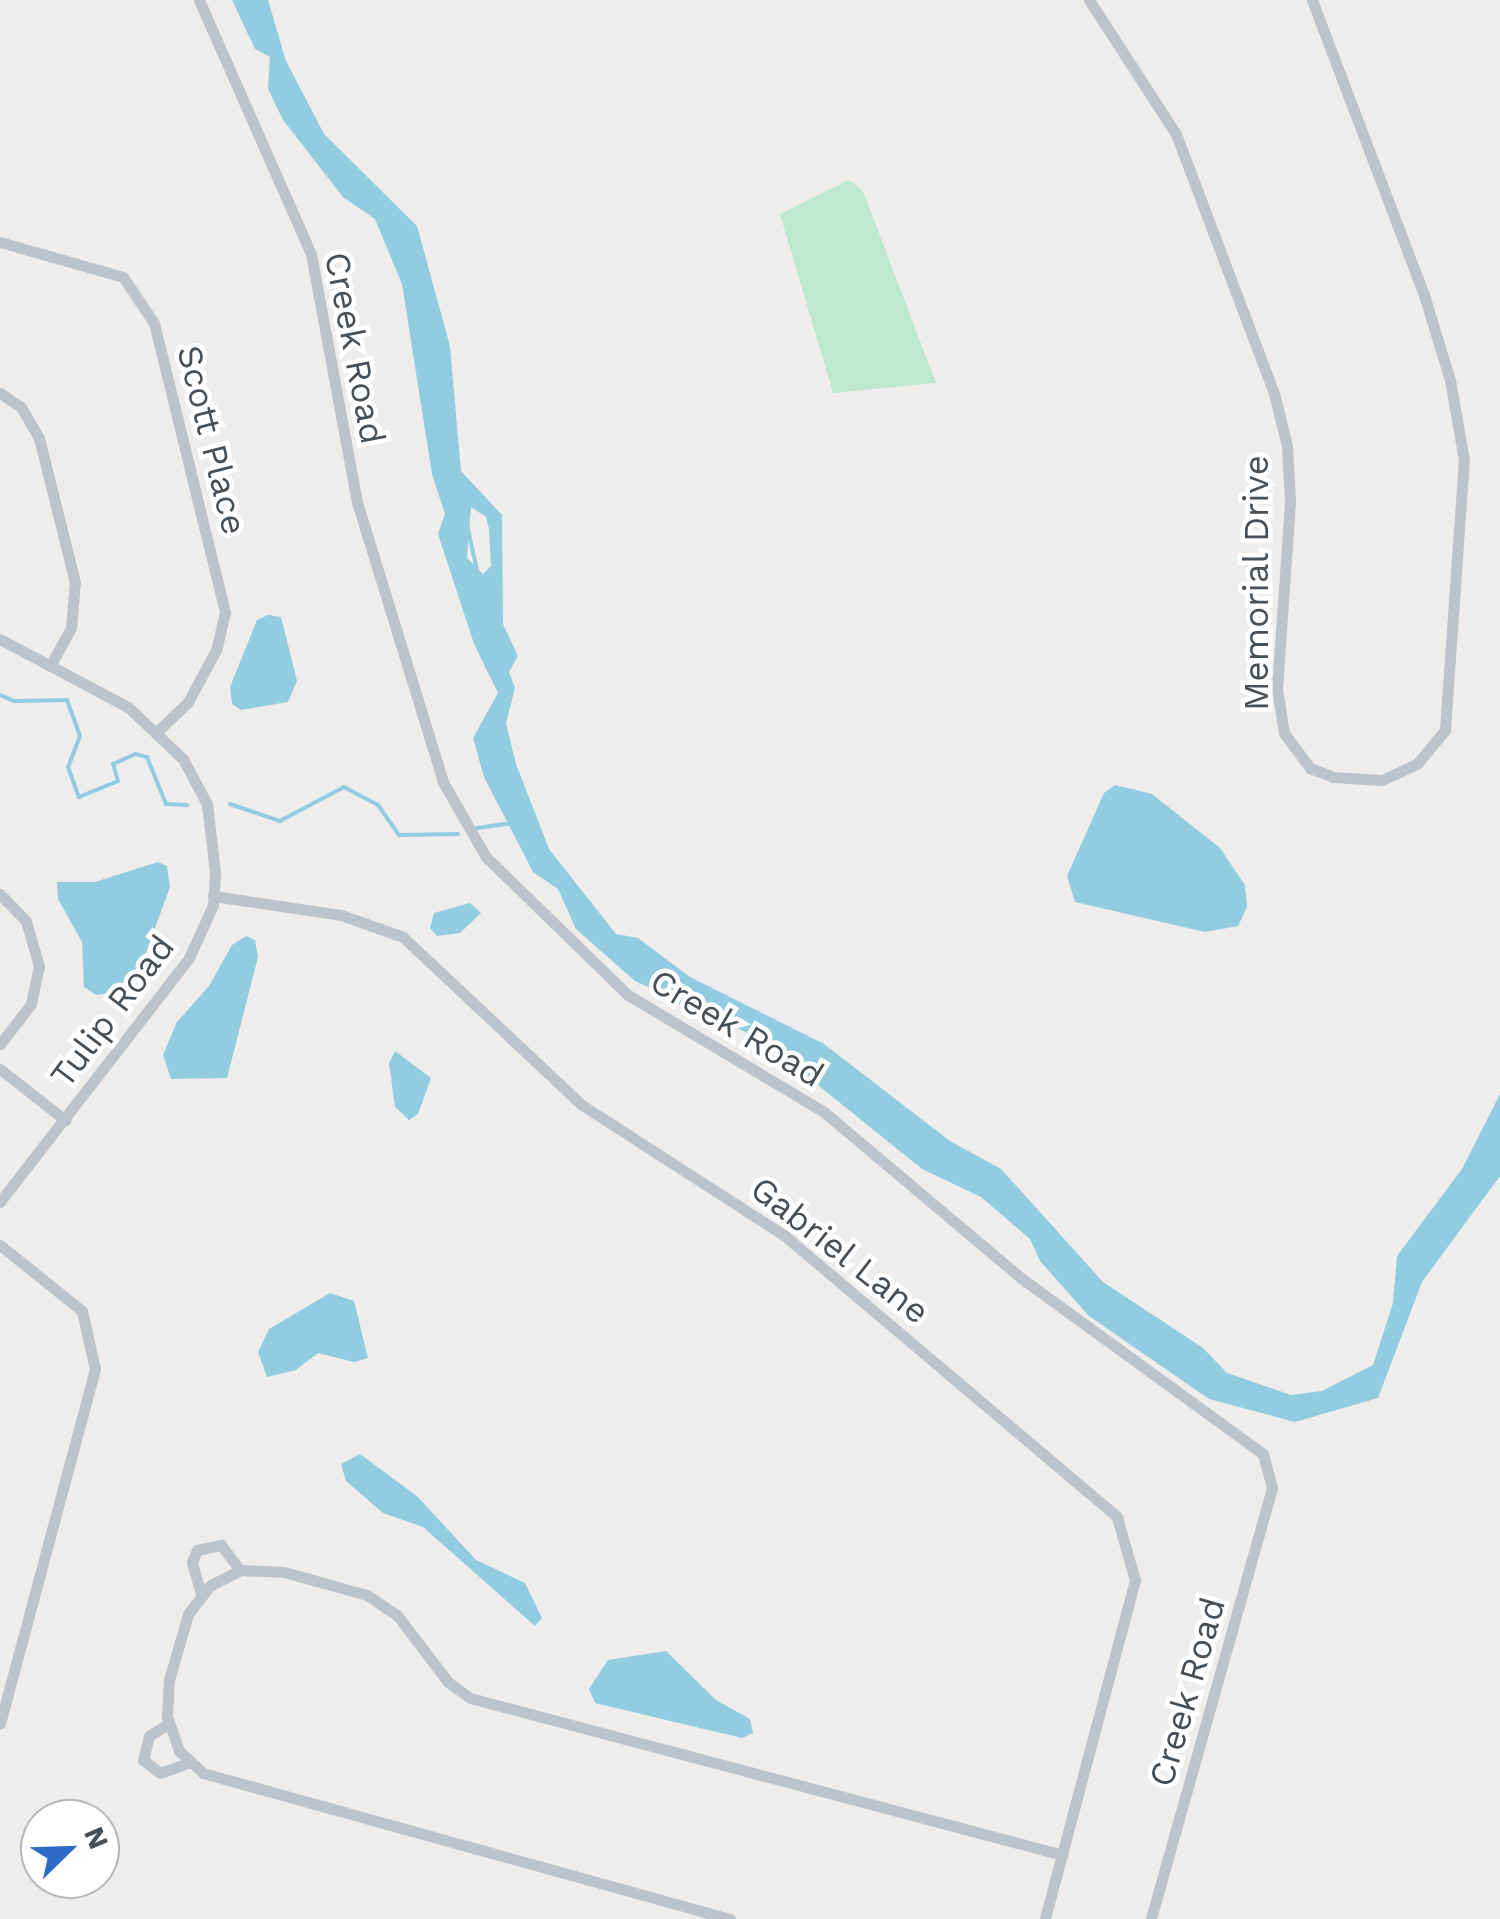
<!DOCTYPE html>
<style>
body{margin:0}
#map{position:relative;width:1500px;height:1919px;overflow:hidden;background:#efecec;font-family:"Work Sans",sans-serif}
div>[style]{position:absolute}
.green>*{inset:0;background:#bfe8d1}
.water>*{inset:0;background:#91cce0}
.stream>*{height:4px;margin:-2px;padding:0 2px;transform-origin:2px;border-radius:2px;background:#91cce0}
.street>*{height:11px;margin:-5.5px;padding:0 5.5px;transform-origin:5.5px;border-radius:5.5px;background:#bcc3ca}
span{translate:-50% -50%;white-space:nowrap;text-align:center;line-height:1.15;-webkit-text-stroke:9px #fff;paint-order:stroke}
.street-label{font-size:35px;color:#474f57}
.north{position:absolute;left:20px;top:1799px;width:100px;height:100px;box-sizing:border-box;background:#fff;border:2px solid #b5b9bc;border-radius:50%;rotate:67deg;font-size:28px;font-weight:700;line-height:40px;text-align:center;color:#474f57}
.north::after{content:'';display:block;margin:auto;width:35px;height:45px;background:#2e6ac7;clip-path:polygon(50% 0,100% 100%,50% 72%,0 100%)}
</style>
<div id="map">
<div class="green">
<i style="clip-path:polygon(849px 180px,863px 191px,936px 383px,833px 393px,780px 214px)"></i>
</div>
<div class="water">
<i style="clip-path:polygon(evenodd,232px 0,268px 0,286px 61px,324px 134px,417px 226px,450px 346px,461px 471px,502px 515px,503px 624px,518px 656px,509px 672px,515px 688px,506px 723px,516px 764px,549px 849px,616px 934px,638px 938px,690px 977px,824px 1044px,950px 1141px,1001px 1169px,1103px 1282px,1203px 1348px,1227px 1373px,1291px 1395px,1322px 1391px,1373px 1365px,1393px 1303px,1397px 1256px,1462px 1169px,1500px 1094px,1500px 1176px,1422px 1282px,1378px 1398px,1295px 1422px,1209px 1399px,1089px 1316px,1040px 1261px,1030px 1239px,981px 1197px,922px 1169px,767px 1044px,732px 1025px,692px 1016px,674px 999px,635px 981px,576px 929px,558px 889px,533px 872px,484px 777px,473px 738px,498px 693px,474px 644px,438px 534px,445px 514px,432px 474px,402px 284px,375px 219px,343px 197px,283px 120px,268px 89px,270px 57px,255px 49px,232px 0,471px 507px,486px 517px,489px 529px,491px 566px,483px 574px,467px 558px,471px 507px)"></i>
<i style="clip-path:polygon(268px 615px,281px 617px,297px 681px,288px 702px,241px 710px,232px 704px,230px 687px,257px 620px)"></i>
<i style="clip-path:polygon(1115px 785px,1152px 794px,1220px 848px,1245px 885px,1247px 907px,1238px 926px,1205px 932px,1075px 902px,1067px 876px,1104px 793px)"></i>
<i style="clip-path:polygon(158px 862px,167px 866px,170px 887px,137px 977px,117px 992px,96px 995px,84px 987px,82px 942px,58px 899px,57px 882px,95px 882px)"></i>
<i style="clip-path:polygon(470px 903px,481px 913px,460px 933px,437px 936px,430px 928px,434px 913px)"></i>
<i style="clip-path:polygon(246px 936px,255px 940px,258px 957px,227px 1078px,171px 1079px,163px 1055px,177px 1022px,209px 986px,232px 945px)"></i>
<i style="clip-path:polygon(395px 1051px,431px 1078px,418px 1114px,409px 1120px,395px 1107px,389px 1063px)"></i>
<i style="clip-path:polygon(330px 1293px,354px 1301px,368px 1358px,354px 1362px,318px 1353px,296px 1370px,267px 1377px,258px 1352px,269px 1329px)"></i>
<i style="clip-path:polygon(360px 1454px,418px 1497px,476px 1560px,525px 1583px,542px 1618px,535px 1626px,423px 1527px,383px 1513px,346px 1481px,341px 1464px)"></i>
<i style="clip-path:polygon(666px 1651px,716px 1700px,750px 1719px,753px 1733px,742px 1738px,595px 1703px,589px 1689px,608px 1660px)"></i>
</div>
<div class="stream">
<i style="left:467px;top:525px;width:51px;rotate:77.6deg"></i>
<i style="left:0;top:695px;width:15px;rotate:23deg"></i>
<i style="left:14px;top:701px;width:53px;rotate:-1.1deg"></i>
<i style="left:67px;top:700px;width:38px;rotate:70deg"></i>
<i style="left:80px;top:736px;width:33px;rotate:111deg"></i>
<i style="left:68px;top:767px;width:32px;rotate:70deg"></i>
<i style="left:79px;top:797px;width:42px;rotate:-22.3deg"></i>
<i style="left:118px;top:781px;width:18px;rotate:-106deg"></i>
<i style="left:113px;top:764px;width:24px;rotate:-24deg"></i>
<i style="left:135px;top:754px;width:12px;rotate:14deg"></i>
<i style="left:147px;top:757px;width:51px;rotate:68deg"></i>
<i style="left:166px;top:804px;width:21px;rotate:3deg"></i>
<i style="left:230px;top:804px;width:53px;rotate:18.8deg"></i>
<i style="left:280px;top:821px;width:72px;rotate:-28deg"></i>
<i style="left:344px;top:787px;width:38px;rotate:28deg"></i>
<i style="left:378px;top:805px;width:37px;rotate:55deg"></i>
<i style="left:399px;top:835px;width:59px;rotate:-1deg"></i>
<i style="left:477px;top:828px;width:35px;rotate:-8deg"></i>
</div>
<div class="street">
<i style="left:199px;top:0;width:278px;rotate:66.2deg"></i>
<i style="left:311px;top:254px;width:252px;rotate:79.5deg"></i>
<i style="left:357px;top:502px;width:293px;rotate:72.9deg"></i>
<i style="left:443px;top:782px;width:86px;rotate:60.2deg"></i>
<i style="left:486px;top:857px;width:198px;rotate:44.2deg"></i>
<i style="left:628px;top:995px;width:228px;rotate:30.8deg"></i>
<i style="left:824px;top:1112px;width:258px;rotate:40.1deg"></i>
<i style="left:1021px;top:1278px;width:299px;rotate:36deg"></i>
<i style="left:1263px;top:1454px;width:35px;rotate:75deg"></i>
<i style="left:1272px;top:1488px;width:448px;rotate:105.7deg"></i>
<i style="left:1089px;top:0;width:160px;rotate:57deg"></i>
<i style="left:1176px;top:134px;width:277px;rotate:69.3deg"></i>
<i style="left:1274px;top:393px;width:55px;rotate:76.2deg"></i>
<i style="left:1287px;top:446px;width:56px;rotate:86.9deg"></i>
<i style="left:1290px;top:502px;width:187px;rotate:94deg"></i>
<i style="left:1277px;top:689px;width:45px;rotate:81deg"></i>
<i style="left:1284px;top:733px;width:44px;rotate:53.4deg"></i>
<i style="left:1310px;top:768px;width:25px;rotate:21deg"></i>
<i style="left:1333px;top:777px;width:49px;rotate:3.5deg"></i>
<i style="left:1382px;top:780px;width:38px;rotate:-25deg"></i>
<i style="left:1417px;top:764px;width:44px;rotate:-50.5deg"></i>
<i style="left:1445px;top:730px;width:271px;rotate:-86deg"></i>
<i style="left:1464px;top:460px;width:81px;rotate:-99.9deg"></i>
<i style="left:1450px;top:380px;width:89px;rotate:-107deg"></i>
<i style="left:1424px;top:295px;width:316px;rotate:-110.8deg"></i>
<i style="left:0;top:242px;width:128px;rotate:15.9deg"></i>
<i style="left:123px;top:277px;width:55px;rotate:56deg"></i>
<i style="left:154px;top:323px;width:298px;rotate:76.2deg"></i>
<i style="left:225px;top:612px;width:39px;rotate:103deg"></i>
<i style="left:216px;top:650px;width:59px;rotate:118.3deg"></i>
<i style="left:188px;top:702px;width:43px;rotate:135.9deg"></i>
<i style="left:0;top:393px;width:25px;rotate:34deg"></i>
<i style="left:21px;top:407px;width:36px;rotate:60deg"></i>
<i style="left:39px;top:438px;width:148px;rotate:76deg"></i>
<i style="left:75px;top:582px;width:46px;rotate:95deg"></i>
<i style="left:71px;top:628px;width:43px;rotate:118.9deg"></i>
<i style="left:0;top:639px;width:145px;rotate:28deg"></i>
<i style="left:128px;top:707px;width:76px;rotate:43.4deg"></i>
<i style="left:183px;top:759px;width:51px;rotate:61.9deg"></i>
<i style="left:207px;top:804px;width:68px;rotate:83.3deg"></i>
<i style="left:215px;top:872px;width:33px;rotate:93deg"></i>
<i style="left:213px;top:905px;width:58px;rotate:114.4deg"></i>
<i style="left:189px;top:958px;width:309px;rotate:127.8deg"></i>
<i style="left:0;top:894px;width:37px;rotate:46deg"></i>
<i style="left:26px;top:921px;width:47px;rotate:73.9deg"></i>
<i style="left:39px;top:966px;width:39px;rotate:102deg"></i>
<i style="left:31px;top:1004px;width:51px;rotate:127.8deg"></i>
<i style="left:213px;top:896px;width:129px;rotate:8.4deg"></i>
<i style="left:341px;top:915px;width:66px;rotate:19.5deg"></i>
<i style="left:403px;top:937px;width:245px;rotate:43.2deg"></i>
<i style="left:582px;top:1105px;width:242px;rotate:32.8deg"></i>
<i style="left:785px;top:1236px;width:435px;rotate:40.2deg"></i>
<i style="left:1117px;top:1517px;width:66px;rotate:74.1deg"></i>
<i style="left:1135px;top:1580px;width:351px;rotate:104.9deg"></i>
<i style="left:0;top:1069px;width:83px;rotate:38.1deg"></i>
<i style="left:0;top:1245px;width:105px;rotate:38.8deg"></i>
<i style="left:82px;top:1311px;width:59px;rotate:77.4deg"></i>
<i style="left:95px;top:1369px;width:367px;rotate:105deg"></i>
<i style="left:201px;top:1594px;width:33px;rotate:-106deg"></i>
<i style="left:192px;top:1562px;width:13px;rotate:-67deg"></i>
<i style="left:197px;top:1550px;width:25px;rotate:-12deg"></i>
<i style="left:221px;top:1545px;width:31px;rotate:53deg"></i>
<i style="left:168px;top:1724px;width:22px;rotate:148deg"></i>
<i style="left:149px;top:1736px;width:25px;rotate:104deg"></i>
<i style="left:143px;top:1760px;width:21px;rotate:37deg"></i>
<i style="left:160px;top:1773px;width:32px;rotate:-20deg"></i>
<i style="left:730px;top:1919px;width:547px;rotate:-164.52deg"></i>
<i style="left:203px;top:1773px;width:33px;rotate:-137deg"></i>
<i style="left:179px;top:1751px;width:37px;rotate:-109deg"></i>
<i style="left:167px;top:1716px;width:36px;rotate:-87deg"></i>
<i style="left:169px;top:1680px;width:69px;rotate:-73.9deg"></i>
<i style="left:188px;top:1614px;width:37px;rotate:-52deg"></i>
<i style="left:211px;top:1585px;width:33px;rotate:-27deg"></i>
<i style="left:240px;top:1570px;width:44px;rotate:2.6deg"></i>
<i style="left:284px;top:1572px;width:86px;rotate:15.5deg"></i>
<i style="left:367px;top:1595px;width:36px;rotate:34deg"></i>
<i style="left:397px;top:1615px;width:84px;rotate:52.7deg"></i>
<i style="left:448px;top:1682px;width:27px;rotate:36deg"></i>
<i style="left:470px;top:1698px;width:613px;rotate:14.83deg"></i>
</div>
<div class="street-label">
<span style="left:355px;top:348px;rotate:79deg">Creek Road</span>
<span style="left:212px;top:440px;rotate:76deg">Scott Place</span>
<span style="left:1256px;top:583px;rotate:-90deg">Memorial Drive</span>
<span style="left:112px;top:1011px;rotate:-53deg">Tulip Road</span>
<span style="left:737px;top:1028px;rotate:31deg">Creek Road</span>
<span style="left:840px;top:1250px;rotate:38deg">Gabriel Lane</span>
<span style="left:1187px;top:1692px;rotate:-74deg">Creek Road</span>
</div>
<div class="north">N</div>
</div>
